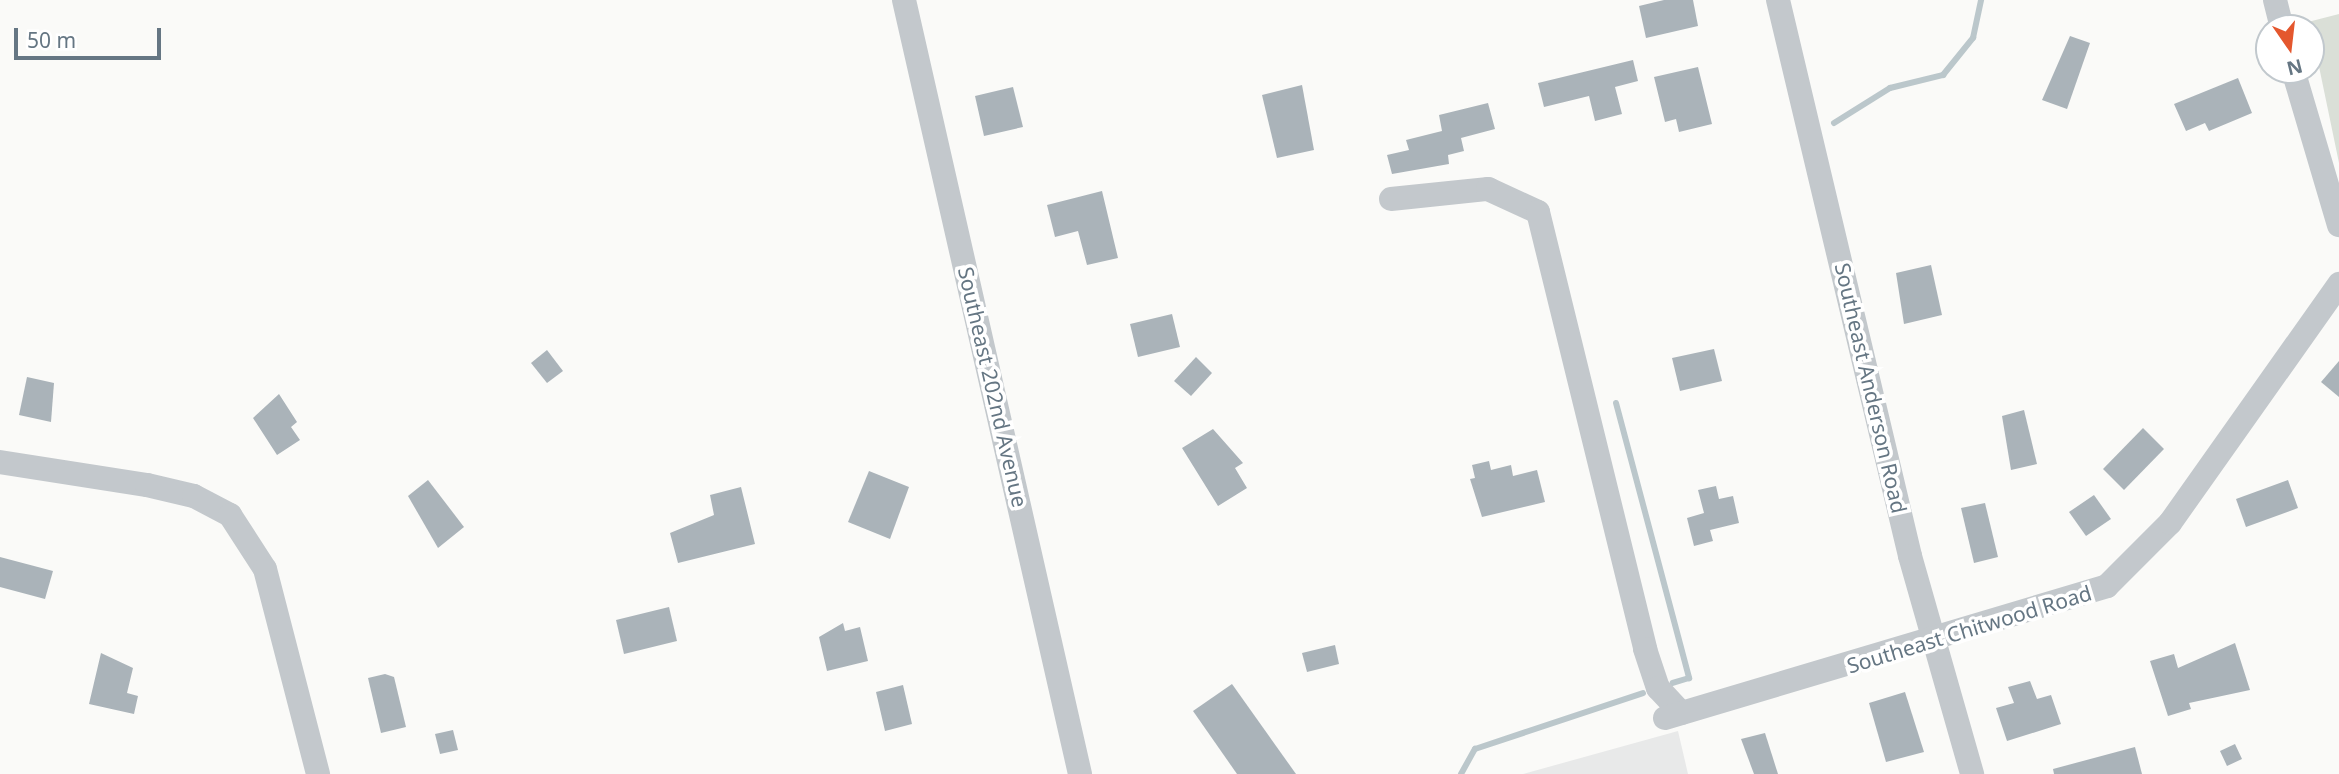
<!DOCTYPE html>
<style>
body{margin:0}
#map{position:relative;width:2339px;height:774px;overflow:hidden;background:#fafaf8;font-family:"Noto Sans",sans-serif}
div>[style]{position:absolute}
.built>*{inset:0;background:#e8e9e9}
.green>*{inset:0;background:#dadfd7}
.stream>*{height:6px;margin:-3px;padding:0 3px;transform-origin:3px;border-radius:3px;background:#bbc7cb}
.building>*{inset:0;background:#aab3b9}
.minor>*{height:24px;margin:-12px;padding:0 12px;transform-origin:12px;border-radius:12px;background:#c3c8cc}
span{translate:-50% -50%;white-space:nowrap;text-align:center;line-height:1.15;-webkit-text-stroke:7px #fff;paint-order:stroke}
.street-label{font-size:21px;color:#657683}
.north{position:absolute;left:2255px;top:14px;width:70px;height:70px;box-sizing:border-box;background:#fff;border:2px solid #c1c8cd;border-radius:50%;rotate:166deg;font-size:19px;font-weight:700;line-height:28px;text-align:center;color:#657683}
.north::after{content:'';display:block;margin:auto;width:24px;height:32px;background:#e4572e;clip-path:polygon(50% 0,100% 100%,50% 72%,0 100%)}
.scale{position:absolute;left:14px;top:28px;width:147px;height:32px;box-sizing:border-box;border:4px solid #657683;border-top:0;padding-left:9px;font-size:21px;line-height:24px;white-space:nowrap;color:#657683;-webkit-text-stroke:5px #fff;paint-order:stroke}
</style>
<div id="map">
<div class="built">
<i style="clip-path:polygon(1678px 731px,1688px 774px,1523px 774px)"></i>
</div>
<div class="green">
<i style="clip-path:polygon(2339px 14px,2339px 163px,2311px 28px,2304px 23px)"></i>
</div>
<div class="stream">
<i style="left:1834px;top:123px;width:66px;rotate:-32deg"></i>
<i style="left:1890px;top:88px;width:55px;rotate:-13.8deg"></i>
<i style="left:1943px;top:75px;width:48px;rotate:-51deg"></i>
<i style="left:1973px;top:38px;width:39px;rotate:-78deg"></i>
<i style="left:1616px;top:403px;width:285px;rotate:75.1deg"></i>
<i style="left:1689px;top:678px;width:17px;rotate:163deg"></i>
<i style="left:1461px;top:774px;width:29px;rotate:-61deg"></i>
<i style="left:1475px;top:749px;width:177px;rotate:-18.4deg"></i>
</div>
<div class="building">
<i style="clip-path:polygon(1664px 0,1693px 0,1698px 26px,1646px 38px,1639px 6px)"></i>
<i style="clip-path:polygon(2070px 36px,2090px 43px,2067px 109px,2042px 100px)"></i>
<i style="clip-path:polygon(1633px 60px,1638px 81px,1615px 87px,1622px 114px,1595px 121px,1589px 96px,1544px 107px,1538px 83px)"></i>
<i style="clip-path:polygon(1698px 67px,1712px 124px,1679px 132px,1676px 119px,1665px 122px,1654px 77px)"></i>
<i style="clip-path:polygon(2238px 78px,2252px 113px,2209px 131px,2205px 123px,2186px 131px,2174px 104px)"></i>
<i style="clip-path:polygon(1302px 85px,1314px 150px,1277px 158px,1262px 95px)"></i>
<i style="clip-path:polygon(1013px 87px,1023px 127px,984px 136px,975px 96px)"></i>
<i style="clip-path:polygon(1488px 103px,1495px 129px,1461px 138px,1464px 151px,1448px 155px,1449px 164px,1392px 174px,1387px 155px,1409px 150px,1406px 140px,1442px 131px,1439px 115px)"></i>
<i style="clip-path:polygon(1102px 191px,1118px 258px,1087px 265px,1078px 231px,1055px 237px,1047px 205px)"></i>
<i style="clip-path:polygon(1931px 265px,1942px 315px,1904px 324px,1896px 273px)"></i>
<i style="clip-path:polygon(1172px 314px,1180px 347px,1138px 357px,1130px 324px)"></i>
<i style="clip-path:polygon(1714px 349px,1722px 381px,1680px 391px,1672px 358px)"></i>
<i style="clip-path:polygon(547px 350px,563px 371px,547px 383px,531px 363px)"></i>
<i style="clip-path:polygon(1196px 357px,1212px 373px,1191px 396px,1174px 381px)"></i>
<i style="clip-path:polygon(2339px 361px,2339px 397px,2321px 382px)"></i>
<i style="clip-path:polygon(27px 377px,54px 383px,51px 422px,19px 415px)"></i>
<i style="clip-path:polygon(279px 394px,297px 422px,291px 427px,300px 440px,277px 455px,253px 418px)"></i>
<i style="clip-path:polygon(2024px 410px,2037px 464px,2011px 470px,2002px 416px)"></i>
<i style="clip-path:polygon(2143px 428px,2164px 449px,2124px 490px,2103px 469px)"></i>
<i style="clip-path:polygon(1213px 429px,1243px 463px,1235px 468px,1247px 488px,1218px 506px,1182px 448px)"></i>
<i style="clip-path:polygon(1489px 461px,1491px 470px,1511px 465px,1513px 476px,1537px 470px,1545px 502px,1482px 517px,1470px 479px,1475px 478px,1472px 465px)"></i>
<i style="clip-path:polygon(869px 471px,909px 487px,890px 539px,848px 522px)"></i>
<i style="clip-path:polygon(428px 480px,464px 527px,438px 548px,408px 496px)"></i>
<i style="clip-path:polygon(2288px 480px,2298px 508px,2246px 527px,2236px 499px)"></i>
<i style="clip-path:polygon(1716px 486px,1719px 499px,1733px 496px,1739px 523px,1710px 530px,1713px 541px,1694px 546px,1687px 518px,1704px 513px,1698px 490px)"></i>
<i style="clip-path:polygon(741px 487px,755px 544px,678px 563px,670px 533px,714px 515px,710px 495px)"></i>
<i style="clip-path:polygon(2094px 495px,2111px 519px,2086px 536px,2069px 512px)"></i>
<i style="clip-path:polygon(1985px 503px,1998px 557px,1974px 563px,1961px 508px)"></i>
<i style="clip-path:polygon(0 557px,53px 571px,45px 599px,0 587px)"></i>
<i style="clip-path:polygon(669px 607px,677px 641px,624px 654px,616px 620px)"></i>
<i style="clip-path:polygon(843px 623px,845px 631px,860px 627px,868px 661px,827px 671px,819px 637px)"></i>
<i style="clip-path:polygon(2235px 643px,2250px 690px,2189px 703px,2191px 709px,2168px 716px,2150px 661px,2174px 654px,2178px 668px)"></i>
<i style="clip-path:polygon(1335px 645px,1339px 664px,1307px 672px,1302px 653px)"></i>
<i style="clip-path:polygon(101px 653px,133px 668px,127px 693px,138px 696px,134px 714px,89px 704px)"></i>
<i style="clip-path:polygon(385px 674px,394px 677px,406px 727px,381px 733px,368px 678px)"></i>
<i style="clip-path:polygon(2030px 681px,2037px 699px,2051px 695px,2061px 724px,2007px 741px,1996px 708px,2014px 703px,2008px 687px)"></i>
<i style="clip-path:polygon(1232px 684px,1296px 774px,1237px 774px,1193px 711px)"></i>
<i style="clip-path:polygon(903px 685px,912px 724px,885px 731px,876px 692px)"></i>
<i style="clip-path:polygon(1905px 692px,1924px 752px,1886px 762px,1869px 703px)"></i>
<i style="clip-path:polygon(453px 730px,458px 750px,440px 754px,435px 734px)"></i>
<i style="clip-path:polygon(1765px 733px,1778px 774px,1754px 774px,1741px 739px)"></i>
<i style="clip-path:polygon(2235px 744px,2242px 759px,2227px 766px,2220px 751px)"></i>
<i style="clip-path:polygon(2135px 747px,2142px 774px,2054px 774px,2053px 769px)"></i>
</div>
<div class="minor">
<i style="left:904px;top:0;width:794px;rotate:77.19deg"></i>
<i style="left:1778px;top:0;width:571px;rotate:76.64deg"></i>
<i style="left:1910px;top:556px;width:227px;rotate:74.1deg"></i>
<i style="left:2275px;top:0;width:29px;rotate:76deg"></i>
<i style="left:2293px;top:70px;width:162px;rotate:73.5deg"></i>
<i style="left:1391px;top:199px;width:98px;rotate:-5.9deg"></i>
<i style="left:1488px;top:189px;width:55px;rotate:24.7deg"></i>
<i style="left:1538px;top:212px;width:450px;rotate:76.2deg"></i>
<i style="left:1645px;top:649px;width:41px;rotate:71.6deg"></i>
<i style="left:1658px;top:688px;width:34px;rotate:47deg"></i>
<i style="left:0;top:462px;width:149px;rotate:8.9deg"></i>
<i style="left:147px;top:485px;width:48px;rotate:13.2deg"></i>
<i style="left:194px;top:496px;width:41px;rotate:27.8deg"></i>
<i style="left:230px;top:515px;width:64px;rotate:57.1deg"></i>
<i style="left:265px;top:569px;width:212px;rotate:75.5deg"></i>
<i style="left:1665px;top:718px;width:461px;rotate:-16.6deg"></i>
<i style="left:2107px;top:586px;width:89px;rotate:-45deg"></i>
<i style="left:2170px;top:523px;width:293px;rotate:-54.7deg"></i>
</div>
<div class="street-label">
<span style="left:993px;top:387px;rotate:77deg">Southeast 202nd Avenue</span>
<span style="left:1871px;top:388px;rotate:77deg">Southeast Anderson Road</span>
<span style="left:1969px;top:629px;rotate:-17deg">Southeast Chitwood Road</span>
</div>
<div class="north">N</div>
<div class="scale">50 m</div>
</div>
